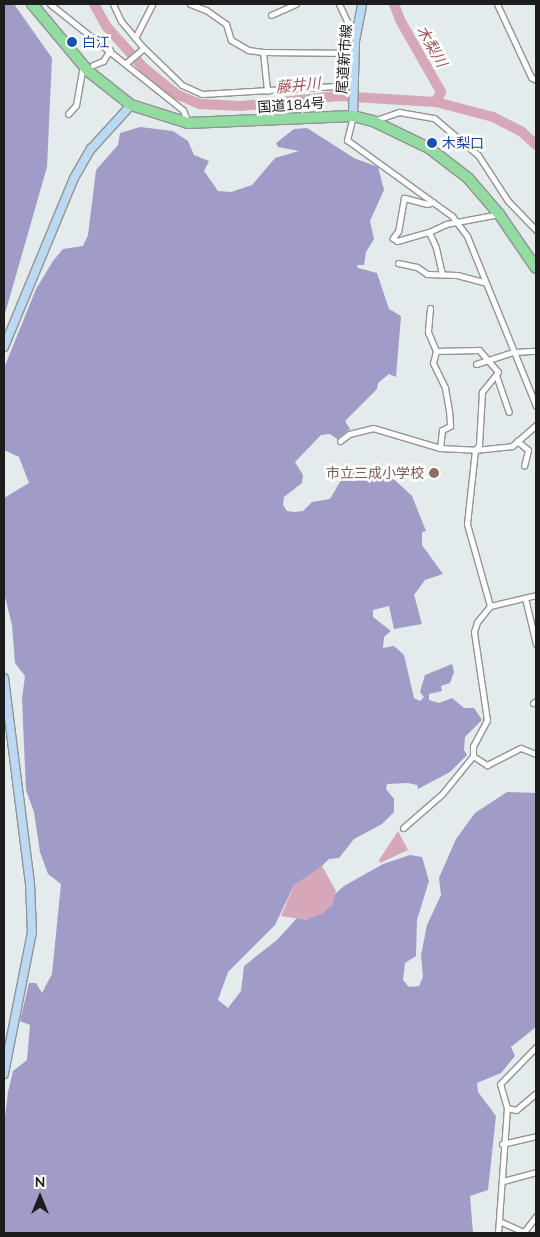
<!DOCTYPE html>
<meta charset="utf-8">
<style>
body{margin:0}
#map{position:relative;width:540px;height:1237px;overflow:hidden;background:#e3ebec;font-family:Mulish,"Noto Sans JP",sans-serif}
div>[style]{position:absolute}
.forest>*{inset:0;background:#a09cc7}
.water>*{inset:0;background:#d5a7b8}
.river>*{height:10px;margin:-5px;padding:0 5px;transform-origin:5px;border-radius:5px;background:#d5a7b8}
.roads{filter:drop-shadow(1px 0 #939393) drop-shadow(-1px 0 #939393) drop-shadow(0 1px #939393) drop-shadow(0 -1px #939393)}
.street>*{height:5px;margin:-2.5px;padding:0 2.5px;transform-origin:2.5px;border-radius:2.5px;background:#fff}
.secondary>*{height:8px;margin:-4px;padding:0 4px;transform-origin:4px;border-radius:4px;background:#bbd9f2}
.highway>*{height:10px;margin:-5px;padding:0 5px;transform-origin:5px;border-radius:5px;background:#92dca2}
.dots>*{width:14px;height:14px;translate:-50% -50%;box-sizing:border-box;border:2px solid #fff;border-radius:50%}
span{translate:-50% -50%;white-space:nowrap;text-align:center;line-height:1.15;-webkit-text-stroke:5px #fff;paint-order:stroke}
.transit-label{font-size:14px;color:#164399}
.left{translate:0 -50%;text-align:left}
.street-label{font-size:14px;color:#1c1c1c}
.education-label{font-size:14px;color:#785e54}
.right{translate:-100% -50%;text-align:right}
.water-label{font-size:15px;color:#a0535b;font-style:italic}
.frame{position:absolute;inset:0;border:5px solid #1c1c1c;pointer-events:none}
.north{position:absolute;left:15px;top:1172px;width:50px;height:50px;-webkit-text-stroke:4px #fff;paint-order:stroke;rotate:0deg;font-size:14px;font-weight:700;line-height:20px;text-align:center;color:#1c1c1c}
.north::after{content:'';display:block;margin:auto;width:18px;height:22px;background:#1c1c1c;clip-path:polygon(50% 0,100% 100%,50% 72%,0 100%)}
</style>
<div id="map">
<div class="forest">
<i style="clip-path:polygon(4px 4px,14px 4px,52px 58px,47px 167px,4px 317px)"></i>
<i style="clip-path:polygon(140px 127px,173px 131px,188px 141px,194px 155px,209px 161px,204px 171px,218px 191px,231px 192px,252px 185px,275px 158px,299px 151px,278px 147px,276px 143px,294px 129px,307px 128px,354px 158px,378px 167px,384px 190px,370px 221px,374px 239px,366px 252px,364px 265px,357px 265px,358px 268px,377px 273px,389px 309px,401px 316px,396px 377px,389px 374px,378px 383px,377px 389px,345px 421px,350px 429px,337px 439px,330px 434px,321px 435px,295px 462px,303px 475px,302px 483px,284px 497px,283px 505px,287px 511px,294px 512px,303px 511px,312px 502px,330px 499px,344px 475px,358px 468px,386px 472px,412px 496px,426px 531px,422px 532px,422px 545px,443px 574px,425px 580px,414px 595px,422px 624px,394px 629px,389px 606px,373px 610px,373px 617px,391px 631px,384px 637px,383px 648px,394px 646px,404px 655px,414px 698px,420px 701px,424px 697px,420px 692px,425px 675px,452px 664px,454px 672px,450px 683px,441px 686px,442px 691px,429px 694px,429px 700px,439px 703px,452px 698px,464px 708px,474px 708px,482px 720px,465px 737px,464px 750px,467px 755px,450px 772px,418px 789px,417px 785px,408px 783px,387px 784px,386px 789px,394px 799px,394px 812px,382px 824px,354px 839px,339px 858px,329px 859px,312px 876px,294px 885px,275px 925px,228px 972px,218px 1000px,228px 1008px,241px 991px,244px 966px,277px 940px,297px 918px,306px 920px,332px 905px,335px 894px,344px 886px,383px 864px,410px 855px,422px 857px,429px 881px,417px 920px,416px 956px,405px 963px,403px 980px,409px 987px,419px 986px,423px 977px,421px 955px,427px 925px,441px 895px,439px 878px,456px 839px,475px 813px,507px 792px,536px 793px,536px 1027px,511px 1047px,515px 1056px,501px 1073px,477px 1083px,478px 1092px,496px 1116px,488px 1190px,470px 1196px,473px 1233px,4px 1233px,4px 1125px,8px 1092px,13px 1071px,27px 1060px,30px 1025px,20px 1021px,29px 983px,36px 983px,42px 993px,52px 974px,61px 884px,48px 874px,40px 852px,34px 812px,26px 790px,22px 699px,25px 676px,15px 663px,12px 625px,4px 593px,4px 498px,29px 483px,19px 457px,4px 450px,4px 368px,36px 289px,53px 261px,63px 249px,83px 246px,88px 235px,96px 170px,118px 145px,120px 133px)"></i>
</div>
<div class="water">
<i style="clip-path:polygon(398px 831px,408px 850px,380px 863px,379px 860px)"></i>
<i style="clip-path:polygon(322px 866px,336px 891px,332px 905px,322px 914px,306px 920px,281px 916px,294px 885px)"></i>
</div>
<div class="river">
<i style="left:94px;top:4px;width:26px;rotate:61deg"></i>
<i style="left:107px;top:27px;width:54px;rotate:48deg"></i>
<i style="left:143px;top:67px;width:43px;rotate:39.3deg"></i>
<i style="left:176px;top:94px;width:26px;rotate:23deg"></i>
<i style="left:200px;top:104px;width:41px;rotate:2.8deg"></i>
<i style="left:241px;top:106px;width:97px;rotate:-5.9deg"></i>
<i style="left:337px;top:96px;width:99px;rotate:3.5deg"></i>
<i style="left:436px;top:102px;width:59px;rotate:14.7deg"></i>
<i style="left:493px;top:117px;width:33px;rotate:27deg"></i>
<i style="left:522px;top:132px;width:19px;rotate:43deg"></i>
<i style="left:394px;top:4px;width:17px;rotate:69deg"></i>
<i style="left:400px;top:20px;width:83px;rotate:60.3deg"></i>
<i style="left:441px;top:92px;width:11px;rotate:117deg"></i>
</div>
<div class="roads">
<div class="street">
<i style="left:50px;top:4px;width:170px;rotate:38.6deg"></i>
<i style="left:183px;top:110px;width:14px;rotate:69deg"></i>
<i style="left:113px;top:4px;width:19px;rotate:65deg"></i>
<i style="left:121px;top:21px;width:35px;rotate:50deg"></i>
<i style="left:144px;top:48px;width:53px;rotate:44.2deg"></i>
<i style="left:182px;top:85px;width:22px;rotate:24deg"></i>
<i style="left:202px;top:94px;width:151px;rotate:-3.4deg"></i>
<i style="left:190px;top:4px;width:17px;rotate:21deg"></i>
<i style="left:206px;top:10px;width:24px;rotate:35deg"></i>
<i style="left:226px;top:24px;width:17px;rotate:73deg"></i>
<i style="left:231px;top:40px;width:20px;rotate:30deg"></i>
<i style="left:248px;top:50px;width:15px;rotate:8deg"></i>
<i style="left:263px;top:52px;width:39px;rotate:84deg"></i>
<i style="left:339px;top:4px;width:23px;rotate:65deg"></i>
<i style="left:349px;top:25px;width:9px;rotate:18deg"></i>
<i style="left:497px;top:4px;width:81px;rotate:65deg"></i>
<i style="left:531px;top:77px;width:6px;rotate:31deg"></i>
<i style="left:271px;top:15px;width:27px;rotate:-24deg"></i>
<i style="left:135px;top:38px;width:38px;rotate:-63deg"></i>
<i style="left:263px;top:52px;width:92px;rotate:0.6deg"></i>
<i style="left:126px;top:63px;width:23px;rotate:-40deg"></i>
<i style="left:93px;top:65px;width:11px;rotate:-22deg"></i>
<i style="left:103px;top:61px;width:13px;rotate:-58deg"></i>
<i style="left:68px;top:114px;width:12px;rotate:-48deg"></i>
<i style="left:76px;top:105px;width:35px;rotate:-80deg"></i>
<i style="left:82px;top:71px;width:5px;rotate:-37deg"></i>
<i style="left:353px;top:116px;width:25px;rotate:104deg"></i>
<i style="left:347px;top:140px;width:130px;rotate:35.9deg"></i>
<i style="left:452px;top:216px;width:25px;rotate:53deg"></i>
<i style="left:467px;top:236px;width:183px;rotate:67.9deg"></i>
<i style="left:373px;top:121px;width:28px;rotate:-19deg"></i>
<i style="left:399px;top:112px;width:36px;rotate:10deg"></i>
<i style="left:434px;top:118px;width:57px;rotate:40.1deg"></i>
<i style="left:478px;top:155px;width:55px;rotate:56.9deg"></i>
<i style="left:508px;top:201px;width:40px;rotate:46deg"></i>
<i style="left:433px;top:202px;width:6px;rotate:162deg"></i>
<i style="left:427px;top:204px;width:24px;rotate:-165deg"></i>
<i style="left:404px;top:198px;width:34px;rotate:100deg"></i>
<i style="left:398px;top:231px;width:9px;rotate:126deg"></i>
<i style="left:393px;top:238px;width:5px;rotate:37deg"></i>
<i style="left:397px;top:241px;width:33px;rotate:-16deg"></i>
<i style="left:429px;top:232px;width:19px;rotate:-25deg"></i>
<i style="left:446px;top:224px;width:54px;rotate:-10.7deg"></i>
<i style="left:429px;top:232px;width:17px;rotate:66deg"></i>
<i style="left:436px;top:248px;width:27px;rotate:77deg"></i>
<i style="left:398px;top:263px;width:19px;rotate:12deg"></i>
<i style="left:417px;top:267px;width:12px;rotate:35deg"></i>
<i style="left:427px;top:274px;width:30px;rotate:2deg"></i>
<i style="left:457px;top:275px;width:28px;rotate:15deg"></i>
<i style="left:430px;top:308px;width:24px;rotate:95deg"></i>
<i style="left:428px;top:332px;width:21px;rotate:67deg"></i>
<i style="left:436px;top:351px;width:12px;rotate:104deg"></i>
<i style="left:433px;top:363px;width:28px;rotate:64deg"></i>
<i style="left:445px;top:388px;width:22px;rotate:80deg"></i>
<i style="left:449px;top:410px;width:16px;rotate:86deg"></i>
<i style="left:450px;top:426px;width:9px;rotate:153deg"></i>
<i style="left:442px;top:430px;width:18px;rotate:96deg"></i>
<i style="left:436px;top:351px;width:43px;rotate:-1.3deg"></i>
<i style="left:479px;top:350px;width:29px;rotate:49deg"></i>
<i style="left:498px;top:372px;width:26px;rotate:129deg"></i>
<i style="left:482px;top:392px;width:53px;rotate:93.2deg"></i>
<i style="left:479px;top:445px;width:6px;rotate:129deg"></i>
<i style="left:475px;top:450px;width:74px;rotate:96.2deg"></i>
<i style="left:467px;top:524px;width:85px;rotate:74.3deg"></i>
<i style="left:490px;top:606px;width:21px;rotate:129deg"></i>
<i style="left:477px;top:622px;width:10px;rotate:107deg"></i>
<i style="left:474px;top:632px;width:89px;rotate:81.6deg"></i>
<i style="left:487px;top:720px;width:30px;rotate:118deg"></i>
<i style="left:473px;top:746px;width:10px;rotate:90deg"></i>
<i style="left:476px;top:364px;width:40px;rotate:-18deg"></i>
<i style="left:514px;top:352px;width:22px;rotate:-3deg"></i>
<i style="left:496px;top:375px;width:39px;rotate:71deg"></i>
<i style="left:340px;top:441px;width:11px;rotate:-38deg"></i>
<i style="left:349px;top:434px;width:25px;rotate:-14deg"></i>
<i style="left:373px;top:428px;width:70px;rotate:16.6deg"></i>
<i style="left:440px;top:448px;width:35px;rotate:3deg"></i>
<i style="left:475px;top:450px;width:37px;rotate:-6deg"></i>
<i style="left:512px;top:446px;width:32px;rotate:-41deg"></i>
<i style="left:517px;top:441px;width:14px;rotate:39deg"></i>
<i style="left:528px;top:450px;width:16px;rotate:104deg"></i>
<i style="left:525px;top:598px;width:47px;rotate:76.6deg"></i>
<i style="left:490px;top:606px;width:47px;rotate:-13.4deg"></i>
<i style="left:533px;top:703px;width:4px;rotate:-34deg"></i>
<i style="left:403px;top:828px;width:52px;rotate:-41.1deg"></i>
<i style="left:442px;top:794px;width:49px;rotate:-50.8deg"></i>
<i style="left:473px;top:756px;width:17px;rotate:33deg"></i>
<i style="left:487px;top:765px;width:38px;rotate:-27deg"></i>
<i style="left:521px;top:748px;width:16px;rotate:22deg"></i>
<i style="left:507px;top:1108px;width:9px;rotate:13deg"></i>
<i style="left:516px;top:1110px;width:26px;rotate:-40deg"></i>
<i style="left:502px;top:1144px;width:35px;rotate:-13deg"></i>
<i style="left:503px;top:1181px;width:34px;rotate:-15deg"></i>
<i style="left:499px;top:1221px;width:27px;rotate:24deg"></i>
<i style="left:524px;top:1232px;width:20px;rotate:-53deg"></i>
<i style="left:498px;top:1233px;width:125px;rotate:-85.9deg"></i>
<i style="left:507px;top:1108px;width:25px;rotate:-106deg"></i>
<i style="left:500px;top:1084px;width:52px;rotate:-45.8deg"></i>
</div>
<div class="secondary">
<i style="left:353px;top:116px;width:75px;rotate:-88.5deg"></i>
<i style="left:355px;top:41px;width:38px;rotate:-79deg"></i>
<i style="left:4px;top:347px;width:183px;rotate:-67.5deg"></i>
<i style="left:74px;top:178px;width:34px;rotate:-60deg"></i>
<i style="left:91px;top:149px;width:59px;rotate:-47.7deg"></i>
<i style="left:4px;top:678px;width:207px;rotate:82.8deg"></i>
<i style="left:30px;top:883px;width:49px;rotate:87.7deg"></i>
<i style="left:32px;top:932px;width:145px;rotate:101.2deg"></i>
</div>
<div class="highway">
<i style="left:32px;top:4px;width:87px;rotate:50.1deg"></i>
<i style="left:88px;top:71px;width:55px;rotate:38.3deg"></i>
<i style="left:131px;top:105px;width:60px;rotate:17.5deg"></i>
<i style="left:188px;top:123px;width:165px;rotate:-2.4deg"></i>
<i style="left:353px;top:116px;width:21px;rotate:14deg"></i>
<i style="left:373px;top:121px;width:62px;rotate:25.7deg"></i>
<i style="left:429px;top:148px;width:49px;rotate:37.6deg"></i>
<i style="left:468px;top:178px;width:48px;rotate:49.3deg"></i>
<i style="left:499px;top:214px;width:65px;rotate:55.6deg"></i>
</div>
</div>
<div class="dots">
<i style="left:72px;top:42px;background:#1a4fb4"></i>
<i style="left:432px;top:143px;background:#1a4fb4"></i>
<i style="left:434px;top:473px;background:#8d6e63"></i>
</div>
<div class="transit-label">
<span class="left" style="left:82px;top:42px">白江</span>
<span class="left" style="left:442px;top:143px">木梨口</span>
</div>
<div class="street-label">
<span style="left:344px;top:59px;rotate:-86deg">尾道新市線</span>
<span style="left:291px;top:105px;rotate:-4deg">国道184号</span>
</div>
<div class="education-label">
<span class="right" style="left:424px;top:473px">市立三成小学校</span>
</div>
<div class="water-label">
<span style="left:432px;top:46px;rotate:60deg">木梨川</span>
<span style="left:298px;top:85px;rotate:-6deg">藤井川</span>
</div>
<div class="frame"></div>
<div class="north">N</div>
</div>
